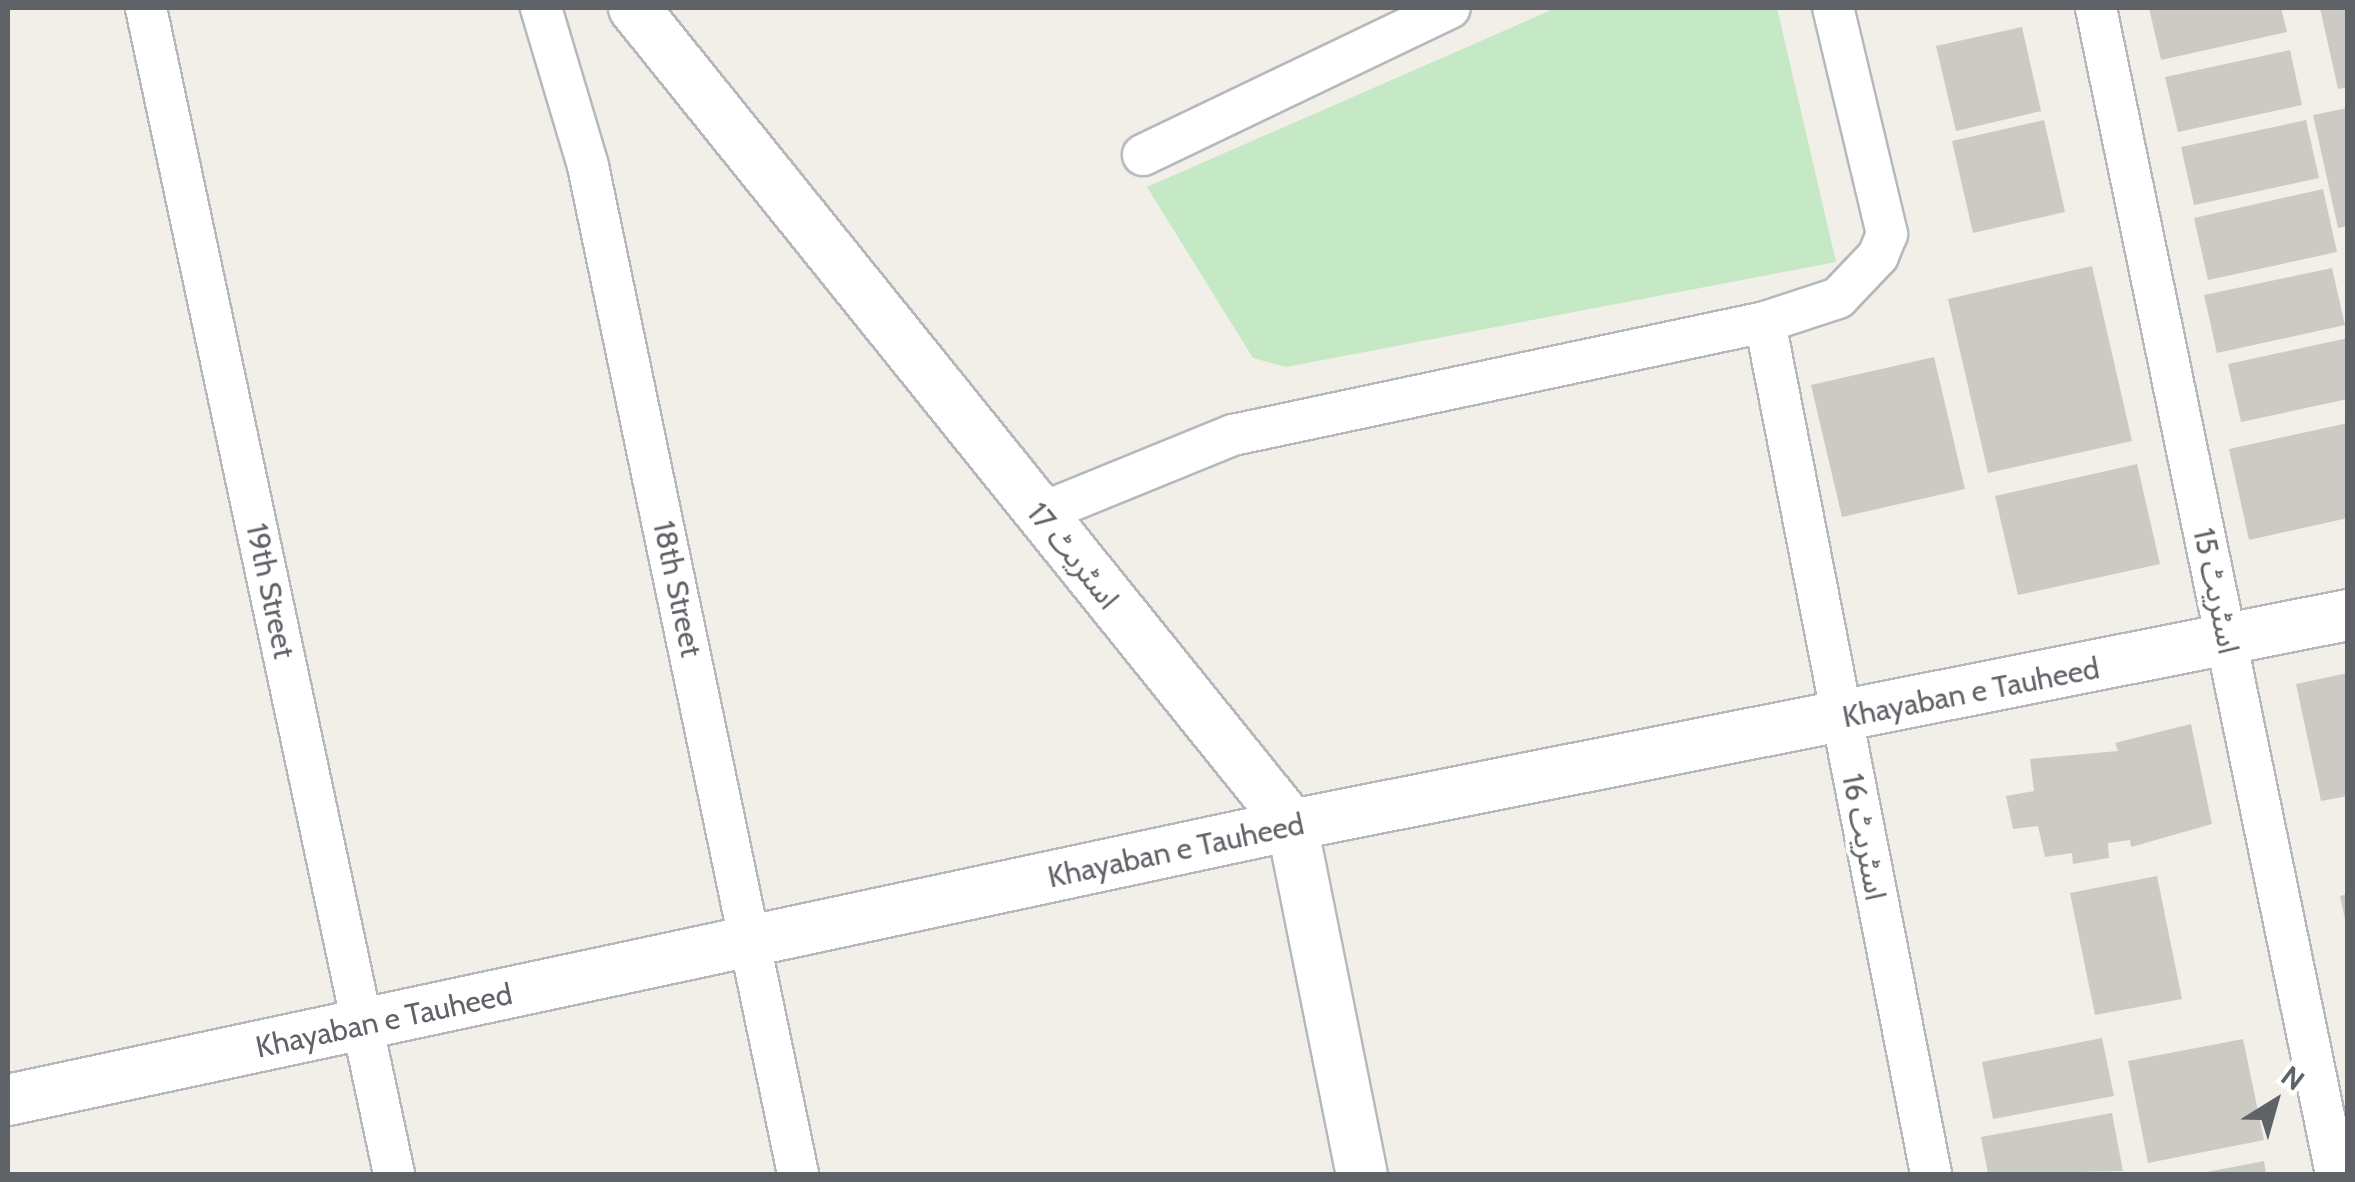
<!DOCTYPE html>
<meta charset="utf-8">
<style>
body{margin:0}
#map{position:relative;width:2355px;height:1182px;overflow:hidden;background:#f1efe8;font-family:Cabin,"Noto Sans Arabic",sans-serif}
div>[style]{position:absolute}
.green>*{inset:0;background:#c5e8c5}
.building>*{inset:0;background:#cccac5}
.roads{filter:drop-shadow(2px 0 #b5b8bc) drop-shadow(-2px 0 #b5b8bc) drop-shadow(0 2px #b5b8bc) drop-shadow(0 -2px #b5b8bc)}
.minor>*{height:40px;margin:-20px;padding:0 20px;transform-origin:20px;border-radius:20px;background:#fff}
.tertiary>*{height:50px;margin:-25px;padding:0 25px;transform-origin:25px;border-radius:25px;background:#fff}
span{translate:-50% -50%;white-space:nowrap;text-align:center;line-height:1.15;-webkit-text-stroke:8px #fff;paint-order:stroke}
.street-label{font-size:30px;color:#5f6368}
.frame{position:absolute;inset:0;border:10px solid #5f6368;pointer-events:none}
.north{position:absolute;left:2225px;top:1052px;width:100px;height:100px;-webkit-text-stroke:8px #fff;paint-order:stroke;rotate:37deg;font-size:28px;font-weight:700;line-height:40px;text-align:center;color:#5f6368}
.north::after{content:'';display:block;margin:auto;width:35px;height:45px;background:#5f6368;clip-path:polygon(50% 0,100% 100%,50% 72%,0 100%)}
</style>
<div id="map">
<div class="green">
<i style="clip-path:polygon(1556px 8px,1777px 8px,1836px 262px,1286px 367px,1253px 358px,1147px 187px)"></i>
</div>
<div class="building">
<i style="clip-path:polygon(2149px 8px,2281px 8px,2287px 32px,2161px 60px)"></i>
<i style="clip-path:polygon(2320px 8px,2348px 8px,2348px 87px,2338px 89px)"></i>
<i style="clip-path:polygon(2022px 27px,2041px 111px,1956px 131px,1936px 46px)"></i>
<i style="clip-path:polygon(2290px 50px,2302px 105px,2178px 132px,2165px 77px)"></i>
<i style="clip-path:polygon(2348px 108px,2348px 226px,2338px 228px,2313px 115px)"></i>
<i style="clip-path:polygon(2044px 120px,2065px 212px,1973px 233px,1952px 141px)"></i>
<i style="clip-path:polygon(2306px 120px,2319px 178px,2194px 205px,2181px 147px)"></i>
<i style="clip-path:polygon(2323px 189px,2337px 252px,2208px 280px,2194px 218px)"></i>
<i style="clip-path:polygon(2092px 266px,2132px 441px,1988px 473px,1948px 299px)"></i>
<i style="clip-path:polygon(2332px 268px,2345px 325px,2217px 353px,2204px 295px)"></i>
<i style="clip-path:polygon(2348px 338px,2348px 399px,2241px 422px,2228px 364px)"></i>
<i style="clip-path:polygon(1934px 357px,1965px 489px,1842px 517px,1811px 385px)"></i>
<i style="clip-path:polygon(2348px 423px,2348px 518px,2249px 540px,2229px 449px)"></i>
<i style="clip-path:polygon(2137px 464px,2160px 564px,2018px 595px,1995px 496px)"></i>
<i style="clip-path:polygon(2348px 673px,2348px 796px,2321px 801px,2296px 684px)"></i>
<i style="clip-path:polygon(2191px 724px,2212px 824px,2131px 847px,2130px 840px,2108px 843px,2109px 858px,2073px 864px,2072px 853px,2045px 857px,2038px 826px,2013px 829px,2006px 796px,2034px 791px,2030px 759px,2118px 751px,2115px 743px)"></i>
<i style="clip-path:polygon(2157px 876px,2182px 999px,2095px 1015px,2070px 893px)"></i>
<i style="clip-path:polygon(2348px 894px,2348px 924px,2346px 924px,2340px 896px)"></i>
<i style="clip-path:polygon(2102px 1038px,2114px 1096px,1993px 1119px,1982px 1062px)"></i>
<i style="clip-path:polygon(2243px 1039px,2264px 1140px,2148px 1163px,2128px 1061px)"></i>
<i style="clip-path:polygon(2112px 1113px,2123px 1171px,1988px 1174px,1981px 1137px)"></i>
<i style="clip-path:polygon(2264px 1161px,2266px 1174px,2202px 1174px,2202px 1173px)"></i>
</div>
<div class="roads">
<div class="minor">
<i style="left:146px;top:8px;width:1192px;rotate:77.99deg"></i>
<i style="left:541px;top:8px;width:165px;rotate:73.4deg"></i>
<i style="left:588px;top:166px;width:1030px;rotate:78.23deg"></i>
<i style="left:2096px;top:8px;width:1190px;rotate:78.37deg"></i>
<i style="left:1143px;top:155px;width:340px;rotate:-25.6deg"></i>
<i style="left:1765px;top:322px;width:868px;rotate:78.97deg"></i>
<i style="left:1039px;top:514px;width:209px;rotate:-22.2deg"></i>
<i style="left:1233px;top:435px;width:544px;rotate:-11.99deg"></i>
<i style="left:1765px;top:322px;width:77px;rotate:-18.2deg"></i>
<i style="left:1838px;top:298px;width:58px;rotate:-46.4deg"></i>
<i style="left:1878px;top:256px;width:24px;rotate:-68deg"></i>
<i style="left:1887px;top:234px;width:232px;rotate:-103.4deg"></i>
</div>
<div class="tertiary">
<i style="left:634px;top:8px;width:1049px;rotate:51.15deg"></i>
<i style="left:1292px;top:825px;width:356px;rotate:78.7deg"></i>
<i style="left:8px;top:1100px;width:1313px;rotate:-12.09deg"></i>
<i style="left:1292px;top:825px;width:1077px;rotate:-11.25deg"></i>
</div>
</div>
<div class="street-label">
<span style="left:1073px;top:556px;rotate:51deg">اسٹریٹ 17</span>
<span style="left:677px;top:589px;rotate:78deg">18th Street</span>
<span style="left:270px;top:591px;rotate:78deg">19th Street</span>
<span style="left:2216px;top:591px;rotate:78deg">اسٹریٹ 15</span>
<span style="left:1971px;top:693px;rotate:-11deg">Khayaban e Tauheed</span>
<span style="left:1864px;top:837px;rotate:79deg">اسٹریٹ 16</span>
<span style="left:1176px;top:851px;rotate:-12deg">Khayaban e Tauheed</span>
<span style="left:384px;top:1021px;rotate:-12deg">Khayaban e Tauheed</span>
</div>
<div class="frame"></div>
<div class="north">N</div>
</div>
